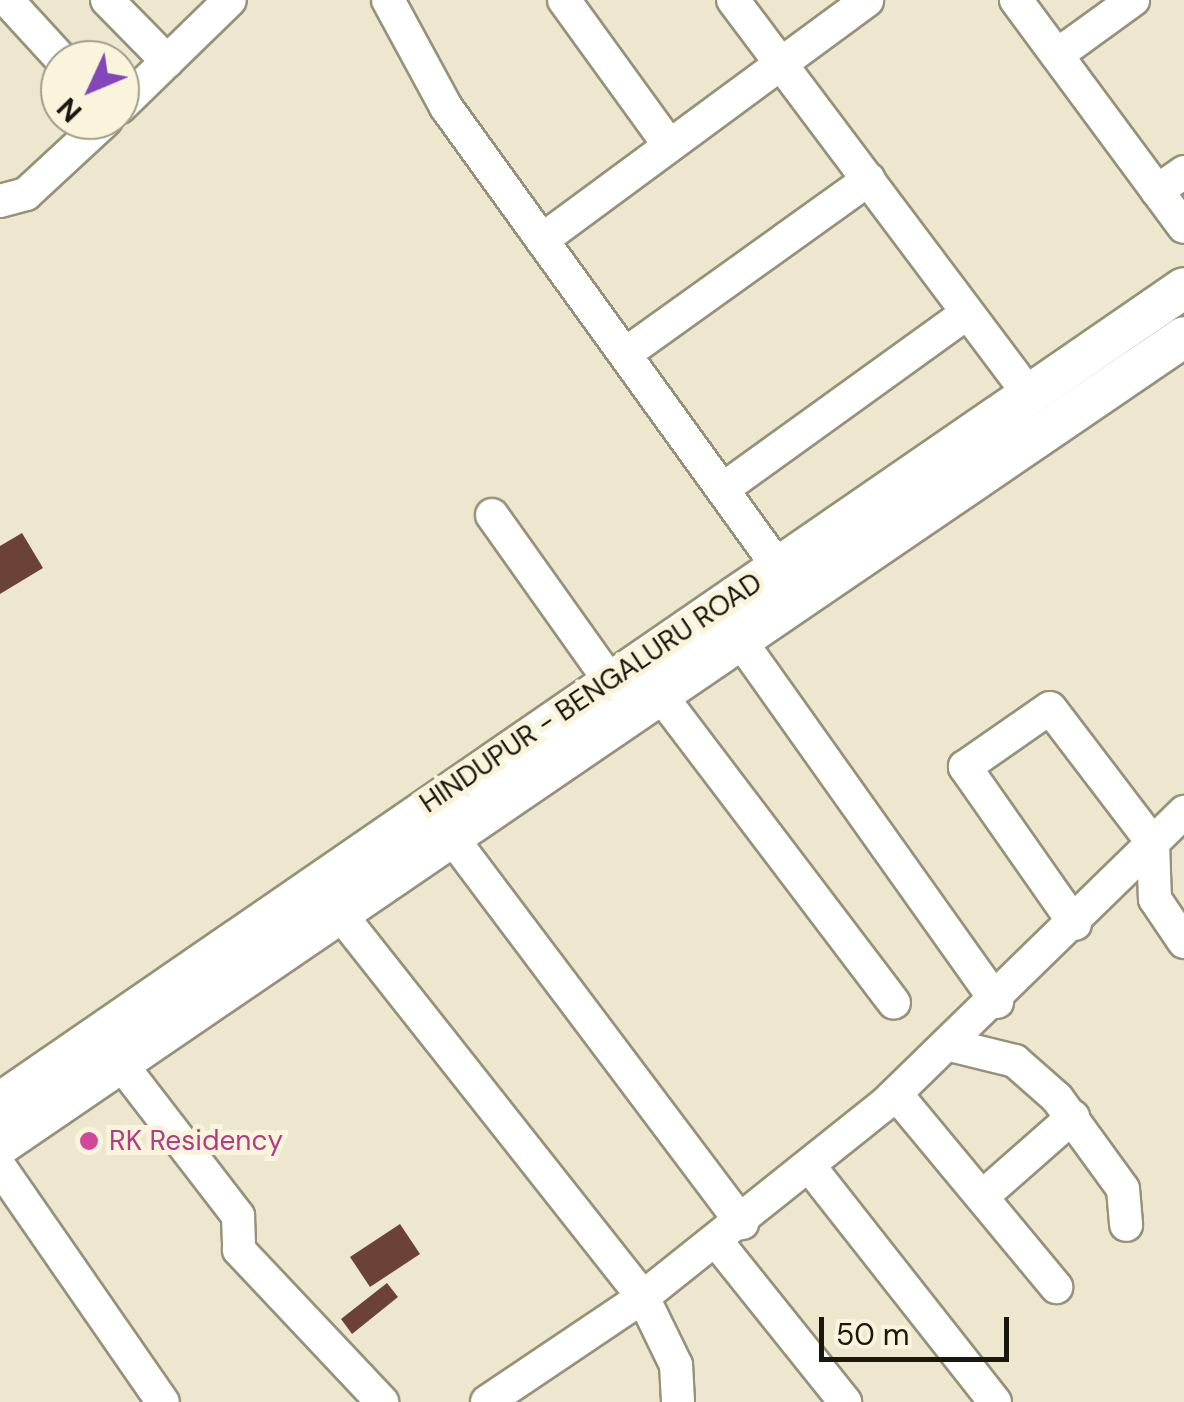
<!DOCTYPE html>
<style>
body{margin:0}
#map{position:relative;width:1184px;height:1402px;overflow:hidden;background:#ece7ce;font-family:"DM Sans",sans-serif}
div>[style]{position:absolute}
.building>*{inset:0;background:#6c4236}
.roads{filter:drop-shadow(2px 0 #96927a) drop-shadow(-2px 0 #96927a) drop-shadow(0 2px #96927a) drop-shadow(0 -2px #96927a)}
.minor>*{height:32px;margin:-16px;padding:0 16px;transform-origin:16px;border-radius:16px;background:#fff}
.major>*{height:40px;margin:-20px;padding:0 20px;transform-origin:20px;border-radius:20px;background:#fff}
.dots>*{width:28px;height:28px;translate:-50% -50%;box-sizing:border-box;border:5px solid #f9f4db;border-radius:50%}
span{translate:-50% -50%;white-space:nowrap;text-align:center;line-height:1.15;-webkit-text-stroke:10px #f9f4db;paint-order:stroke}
.street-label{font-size:28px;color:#19170e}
.hotel-label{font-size:28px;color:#b23c85}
.left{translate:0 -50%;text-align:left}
.north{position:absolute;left:40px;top:40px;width:100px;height:100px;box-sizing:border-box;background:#f9f4db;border:2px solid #9f9c89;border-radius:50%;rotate:226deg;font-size:28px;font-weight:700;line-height:40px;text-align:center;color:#19170e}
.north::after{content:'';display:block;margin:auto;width:35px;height:45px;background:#8346bb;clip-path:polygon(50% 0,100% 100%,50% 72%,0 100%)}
.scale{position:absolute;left:819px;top:1317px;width:190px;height:45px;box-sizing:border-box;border:5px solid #19170e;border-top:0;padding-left:12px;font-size:30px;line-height:35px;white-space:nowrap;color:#19170e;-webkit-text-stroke:8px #f9f4db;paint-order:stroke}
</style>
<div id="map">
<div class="building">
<i style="clip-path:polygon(22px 533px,43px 568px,0 594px,0 546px)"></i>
<i style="clip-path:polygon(400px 1224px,420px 1254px,370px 1287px,350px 1257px)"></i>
<i style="clip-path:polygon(387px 1283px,398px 1297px,352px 1334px,341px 1319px)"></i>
</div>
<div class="roads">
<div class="minor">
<i style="left:7px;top:0;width:81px;rotate:47.5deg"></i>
<i style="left:107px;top:0;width:86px;rotate:45.5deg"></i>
<i style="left:388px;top:0;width:122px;rotate:61.5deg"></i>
<i style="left:446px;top:107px;width:591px;rotate:54.16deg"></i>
<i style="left:564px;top:0;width:179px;rotate:54.1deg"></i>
<i style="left:733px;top:0;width:494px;rotate:53.1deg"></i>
<i style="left:1016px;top:0;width:282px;rotate:53.5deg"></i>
<i style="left:1057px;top:55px;width:94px;rotate:-35.9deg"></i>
<i style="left:120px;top:107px;width:153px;rotate:-44.2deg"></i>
<i style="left:1157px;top:191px;width:33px;rotate:-35deg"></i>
<i style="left:0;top:201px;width:27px;rotate:-15deg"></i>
<i style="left:26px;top:194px;width:109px;rotate:-42.8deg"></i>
<i style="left:542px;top:240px;width:404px;rotate:-36.4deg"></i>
<i style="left:625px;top:354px;width:300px;rotate:-35.6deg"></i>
<i style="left:723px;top:489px;width:301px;rotate:-35.8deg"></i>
<i style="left:492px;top:515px;width:228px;rotate:54.6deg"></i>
<i style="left:737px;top:636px;width:449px;rotate:54.6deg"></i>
<i style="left:646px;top:676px;width:410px;rotate:52.8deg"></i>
<i style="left:438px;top:819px;width:506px;rotate:53.04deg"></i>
<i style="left:326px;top:896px;width:511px;rotate:51.67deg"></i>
<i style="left:643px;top:1297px;width:188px;rotate:146.1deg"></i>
<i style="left:1075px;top:924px;width:192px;rotate:-125deg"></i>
<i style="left:965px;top:767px;width:103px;rotate:-34.8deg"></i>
<i style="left:1050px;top:708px;width:170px;rotate:52.7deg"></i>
<i style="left:1153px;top:843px;width:56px;rotate:88deg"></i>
<i style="left:1155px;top:899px;width:52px;rotate:56deg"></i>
<i style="left:950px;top:1045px;width:67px;rotate:13.8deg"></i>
<i style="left:1015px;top:1061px;width:56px;rotate:41.4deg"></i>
<i style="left:1057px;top:1098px;width:112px;rotate:54deg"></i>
<i style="left:1123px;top:1189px;width:36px;rotate:85deg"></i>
<i style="left:118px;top:1060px;width:197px;rotate:52.4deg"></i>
<i style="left:238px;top:1216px;width:34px;rotate:88deg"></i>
<i style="left:239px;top:1250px;width:209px;rotate:46.7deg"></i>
<i style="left:896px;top:1094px;width:251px;rotate:50.3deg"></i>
<i style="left:0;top:1167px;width:286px;rotate:55.3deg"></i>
<i style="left:810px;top:1167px;width:299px;rotate:51.8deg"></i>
<i style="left:983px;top:1196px;width:120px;rotate:-41.3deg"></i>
<i style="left:717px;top:1242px;width:205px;rotate:51.3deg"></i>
<i style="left:678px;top:1402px;width:37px;rotate:-93deg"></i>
<i style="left:676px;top:1365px;width:76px;rotate:-115.9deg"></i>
<i style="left:643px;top:1297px;width:311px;rotate:-38.6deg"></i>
<i style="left:886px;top:1103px;width:417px;rotate:-44.3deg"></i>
</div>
<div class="major">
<i style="left:0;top:1103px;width:1437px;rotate:-34.54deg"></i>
<i style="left:0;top:1145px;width:1433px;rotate:-34.31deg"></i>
</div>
</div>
<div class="dots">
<i style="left:89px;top:1141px;background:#d1479c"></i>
</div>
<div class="street-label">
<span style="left:591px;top:693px;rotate:-34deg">HINDUPUR - BENGALURU ROAD</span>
</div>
<div class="hotel-label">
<span class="left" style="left:109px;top:1141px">RK Residency</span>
</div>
<div class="north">N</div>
<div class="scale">50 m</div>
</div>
